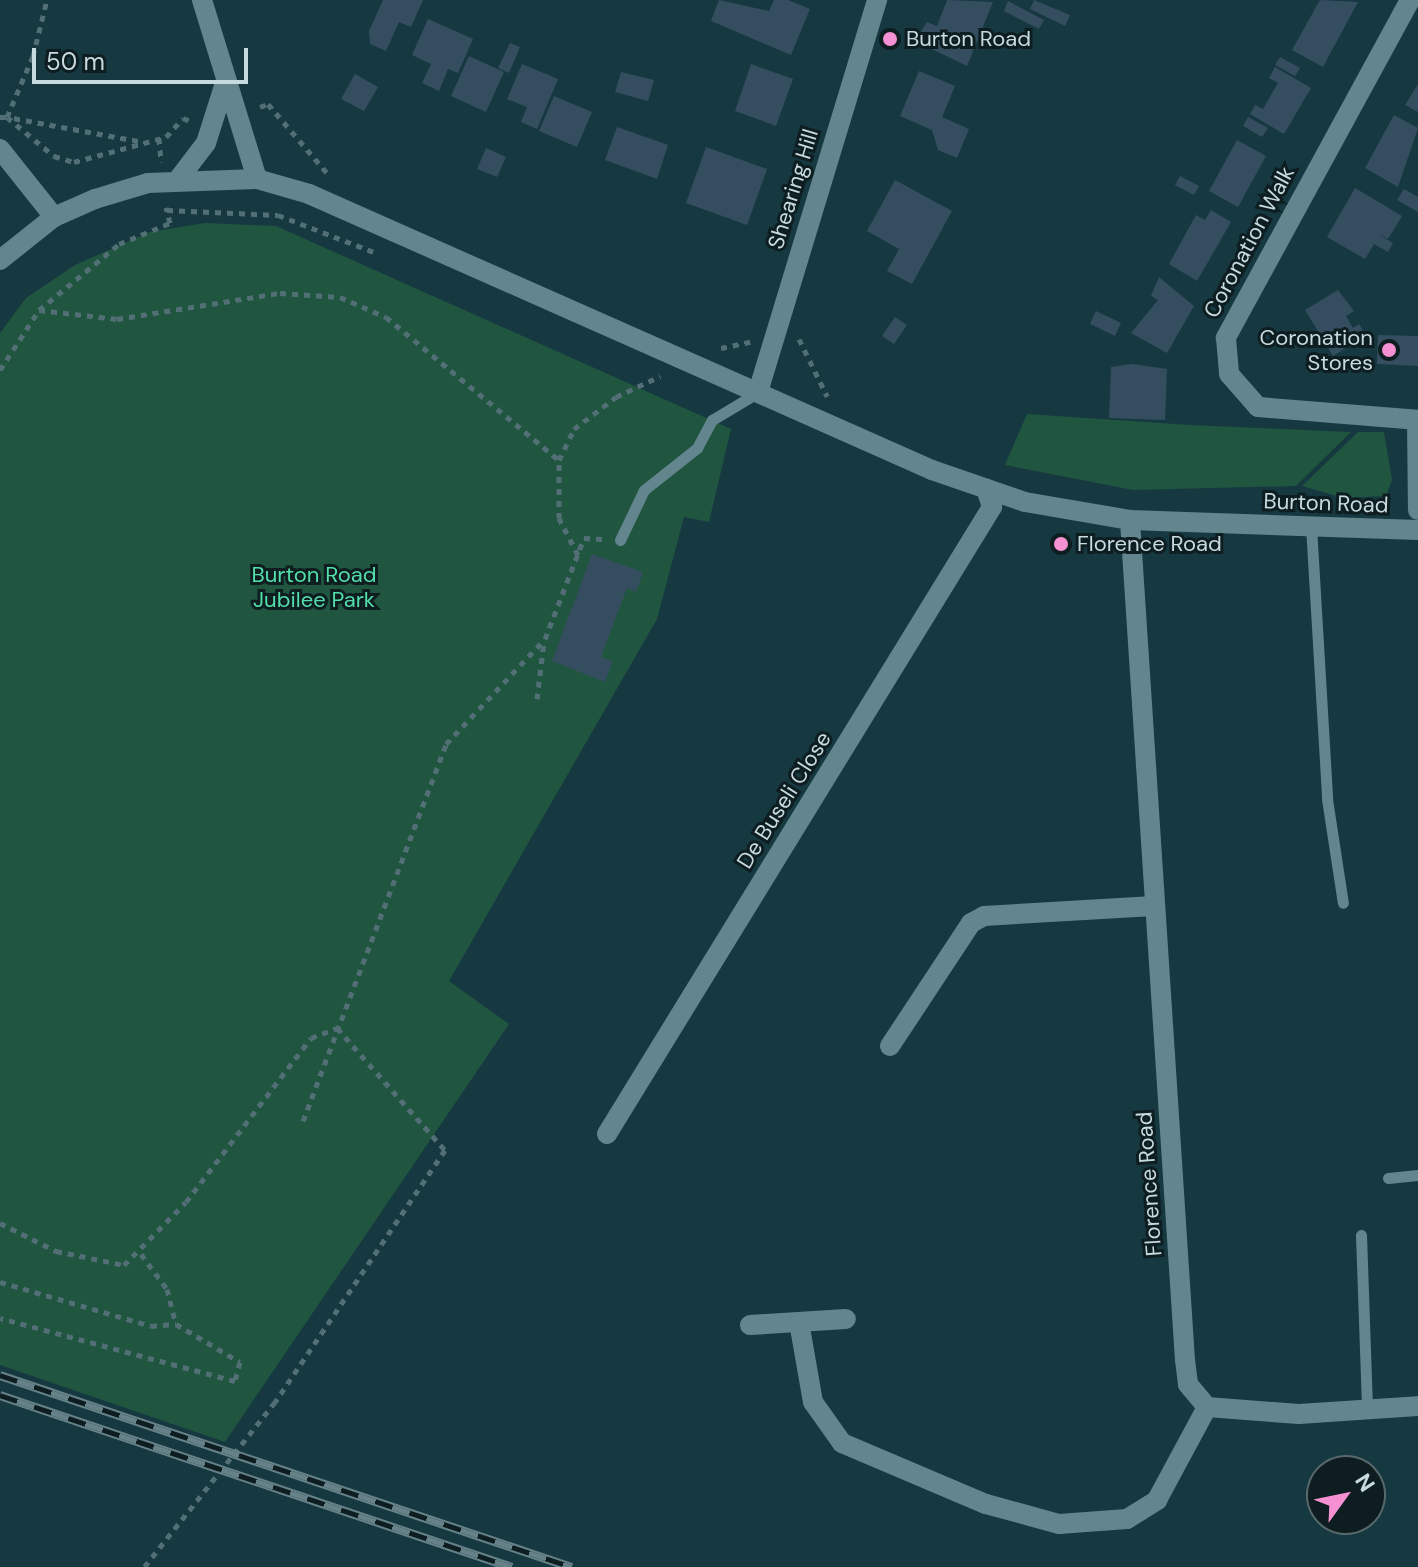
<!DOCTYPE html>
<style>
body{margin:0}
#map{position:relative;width:1418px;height:1567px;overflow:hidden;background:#163840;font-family:"DM Sans",sans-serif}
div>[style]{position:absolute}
.green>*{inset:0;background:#205540}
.building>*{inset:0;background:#354e5f}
.path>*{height:5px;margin-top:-2.5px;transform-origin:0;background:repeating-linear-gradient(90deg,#526f76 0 6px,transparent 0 12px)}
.lane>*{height:11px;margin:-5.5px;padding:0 5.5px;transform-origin:5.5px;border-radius:5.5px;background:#62858e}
.street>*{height:20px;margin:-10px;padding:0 10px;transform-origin:10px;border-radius:10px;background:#62858e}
.secondary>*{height:20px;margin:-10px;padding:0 10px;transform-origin:10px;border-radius:10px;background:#62858e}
.rail>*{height:9px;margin-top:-4.5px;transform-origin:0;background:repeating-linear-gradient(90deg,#0e1d20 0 18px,#668288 0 36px);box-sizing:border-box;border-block:2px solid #668288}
.dots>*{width:22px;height:22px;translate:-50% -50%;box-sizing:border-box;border:4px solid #0e1d20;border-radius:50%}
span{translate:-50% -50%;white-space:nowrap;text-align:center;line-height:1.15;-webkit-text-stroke:6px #0e1d20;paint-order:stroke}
.poi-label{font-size:22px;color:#c7dadf}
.left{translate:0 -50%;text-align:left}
.right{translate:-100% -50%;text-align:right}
.street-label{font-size:22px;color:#c7dadf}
.park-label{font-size:22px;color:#53deaa}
.north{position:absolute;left:1306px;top:1455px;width:80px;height:80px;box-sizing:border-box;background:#0e1d20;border:2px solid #58696c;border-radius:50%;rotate:57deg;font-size:22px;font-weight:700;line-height:32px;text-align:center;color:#c7dadf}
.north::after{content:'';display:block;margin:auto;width:28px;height:36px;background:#f591d3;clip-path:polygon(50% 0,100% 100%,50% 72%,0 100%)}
.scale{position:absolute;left:32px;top:48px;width:216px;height:36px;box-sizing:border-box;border:4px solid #c7dadf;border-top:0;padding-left:10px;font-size:24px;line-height:28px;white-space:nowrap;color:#c7dadf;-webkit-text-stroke:6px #0e1d20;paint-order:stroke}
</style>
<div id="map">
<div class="green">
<i style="clip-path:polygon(205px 223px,276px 226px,731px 429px,709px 522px,684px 517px,657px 619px,449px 981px,509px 1024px,225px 1442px,0 1365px,0 333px,26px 298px,75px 265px,150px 232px)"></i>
<i style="clip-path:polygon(1027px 414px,1190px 425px,1351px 432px,1296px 486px,1133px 490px,1005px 465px)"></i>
<i style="clip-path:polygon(1358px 432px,1384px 432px,1392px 480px,1386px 496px,1344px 498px,1302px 486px)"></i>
</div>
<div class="building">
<i style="clip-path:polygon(383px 0,423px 0,411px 27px,399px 22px,386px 51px,370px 44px,369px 31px)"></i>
<i style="clip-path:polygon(719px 0,769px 11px,774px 0,788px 0,810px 9px,791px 55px,711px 21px)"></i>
<i style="clip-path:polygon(947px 0,993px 2px,967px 66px,915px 41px,927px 22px,937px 26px)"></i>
<i style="clip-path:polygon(1034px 0,1070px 15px,1065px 26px,1030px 9px)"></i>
<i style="clip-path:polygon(1320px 0,1358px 2px,1323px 67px,1292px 50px)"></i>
<i style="clip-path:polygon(1008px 1px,1044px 20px,1039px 29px,1004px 11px)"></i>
<i style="clip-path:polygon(428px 19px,473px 39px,458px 73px,448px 69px,439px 91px,422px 83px,431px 64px,412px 55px)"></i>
<i style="clip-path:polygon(510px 43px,520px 47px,509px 73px,498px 68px)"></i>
<i style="clip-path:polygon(469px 56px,504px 72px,486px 112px,451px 96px)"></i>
<i style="clip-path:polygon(1280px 57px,1300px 68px,1295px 76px,1275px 65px)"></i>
<i style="clip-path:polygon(522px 64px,558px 79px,537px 129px,521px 122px,527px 107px,507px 99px)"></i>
<i style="clip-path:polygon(751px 64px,793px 79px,776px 126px,735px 111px)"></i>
<i style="clip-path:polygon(1275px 67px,1311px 88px,1284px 134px,1250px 114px,1255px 105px,1263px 109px,1278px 83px,1269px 78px)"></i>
<i style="clip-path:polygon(919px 71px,955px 86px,942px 117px,969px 129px,957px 158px,938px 150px,932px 130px,900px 116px)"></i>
<i style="clip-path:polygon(621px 72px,654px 80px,648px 101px,615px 92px)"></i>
<i style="clip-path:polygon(355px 74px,378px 87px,364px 111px,341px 99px)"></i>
<i style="clip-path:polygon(1418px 84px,1418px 112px,1405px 105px)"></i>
<i style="clip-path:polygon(554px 96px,592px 112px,577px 147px,539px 131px)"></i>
<i style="clip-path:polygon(1394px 115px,1418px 128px,1398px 187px,1365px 168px)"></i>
<i style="clip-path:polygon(1248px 117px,1268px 128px,1262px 137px,1243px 126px)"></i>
<i style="clip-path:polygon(617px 127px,668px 145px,657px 179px,605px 160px)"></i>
<i style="clip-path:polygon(1237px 140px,1266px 156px,1238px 207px,1209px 191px)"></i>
<i style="clip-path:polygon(706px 147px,767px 169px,747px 225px,686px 203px)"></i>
<i style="clip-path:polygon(486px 148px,506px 157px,497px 177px,477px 169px)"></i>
<i style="clip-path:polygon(1180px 176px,1199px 186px,1194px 195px,1175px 185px)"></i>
<i style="clip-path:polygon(895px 180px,952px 211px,912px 284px,887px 271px,899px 249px,867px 231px)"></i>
<i style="clip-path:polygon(1355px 188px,1402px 216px,1388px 239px,1379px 235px,1393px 243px,1388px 252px,1374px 244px,1365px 259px,1327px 237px)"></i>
<i style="clip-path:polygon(1404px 189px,1418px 197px,1418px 212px,1397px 200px)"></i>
<i style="clip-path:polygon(1211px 210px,1231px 222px,1197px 281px,1169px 264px,1196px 215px,1205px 220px)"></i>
<i style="clip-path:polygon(1159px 277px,1194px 306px,1167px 353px,1131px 333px,1158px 300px,1151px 296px)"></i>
<i style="clip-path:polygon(1338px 290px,1354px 311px,1346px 316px,1353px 328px,1359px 324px,1366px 335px,1333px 356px,1305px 310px)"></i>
<i style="clip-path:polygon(1096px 311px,1121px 323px,1115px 336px,1090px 324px)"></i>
<i style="clip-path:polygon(895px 317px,907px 325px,894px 344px,882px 336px)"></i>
<i style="clip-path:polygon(1378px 335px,1418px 336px,1418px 366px,1377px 364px)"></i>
<i style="clip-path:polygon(1132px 364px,1167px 369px,1165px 420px,1109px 418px,1111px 367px)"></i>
<i style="clip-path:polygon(592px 554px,643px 572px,636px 592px,627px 588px,601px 657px,613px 661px,605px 682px,552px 661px)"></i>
</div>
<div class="path">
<i style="left:260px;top:107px;width:9px;rotate:-21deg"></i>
<i style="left:268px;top:104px;width:92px;rotate:49.4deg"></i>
<i style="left:0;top:117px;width:7px"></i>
<i style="left:7px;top:117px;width:66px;rotate:-66.9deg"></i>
<i style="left:33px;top:56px;width:58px;rotate:-76deg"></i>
<i style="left:159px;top:138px;width:24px;rotate:85deg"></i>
<i style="left:138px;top:141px;width:133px;rotate:-169.6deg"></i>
<i style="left:7px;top:117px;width:61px;rotate:39.7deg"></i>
<i style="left:54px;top:156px;width:21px;rotate:17deg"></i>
<i style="left:74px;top:162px;width:95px;rotate:-15.2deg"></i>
<i style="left:166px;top:137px;width:25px;rotate:-48deg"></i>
<i style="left:183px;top:118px;width:8px;rotate:23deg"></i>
<i style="left:167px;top:210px;width:111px;rotate:2.6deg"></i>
<i style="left:278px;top:215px;width:103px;rotate:21.1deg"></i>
<i style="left:39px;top:310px;width:79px;rotate:6.6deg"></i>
<i style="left:117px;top:319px;width:165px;rotate:-9.1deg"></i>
<i style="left:280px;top:293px;width:60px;rotate:3.8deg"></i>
<i style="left:340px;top:297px;width:50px;rotate:23.5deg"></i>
<i style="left:386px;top:317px;width:224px;rotate:39.6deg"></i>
<i style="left:799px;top:339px;width:64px;rotate:63.8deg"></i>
<i style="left:721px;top:348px;width:30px;rotate:-12deg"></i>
<i style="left:0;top:370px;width:72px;rotate:-57deg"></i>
<i style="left:39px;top:310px;width:104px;rotate:-39.5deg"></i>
<i style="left:119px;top:244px;width:55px;rotate:-22.4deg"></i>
<i style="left:170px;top:223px;width:16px;rotate:-104deg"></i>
<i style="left:578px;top:555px;width:42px;rotate:-117.2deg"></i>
<i style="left:559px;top:518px;width:58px;rotate:-90deg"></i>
<i style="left:559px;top:460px;width:34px;rotate:-64deg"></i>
<i style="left:574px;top:429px;width:53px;rotate:-37.3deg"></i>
<i style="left:616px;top:397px;width:49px;rotate:-25.5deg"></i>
<i style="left:537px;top:699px;width:58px;rotate:-83.1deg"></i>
<i style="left:303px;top:1121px;width:403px;rotate:-69.2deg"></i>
<i style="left:446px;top:744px;width:144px;rotate:-46.7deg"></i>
<i style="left:545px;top:639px;width:108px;rotate:-68.9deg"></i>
<i style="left:584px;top:538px;width:19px;rotate:3deg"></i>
<i style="left:0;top:1223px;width:63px;rotate:26.6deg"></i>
<i style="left:56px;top:1251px;width:69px;rotate:11.6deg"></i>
<i style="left:124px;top:1265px;width:88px;rotate:-45.5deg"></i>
<i style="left:186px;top:1202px;width:206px;rotate:-52.7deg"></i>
<i style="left:311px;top:1038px;width:28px;rotate:-21deg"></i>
<i style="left:337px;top:1028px;width:163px;rotate:48.5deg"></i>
<i style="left:445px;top:1150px;width:304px;rotate:124deg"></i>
<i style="left:275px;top:1402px;width:211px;rotate:128.4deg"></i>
<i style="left:141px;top:1254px;width:44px;rotate:53.4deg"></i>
<i style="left:167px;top:1289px;width:36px;rotate:76deg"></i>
<i style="left:0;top:1282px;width:157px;rotate:16.2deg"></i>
<i style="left:151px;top:1326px;width:25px;rotate:-5deg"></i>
<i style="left:176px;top:1324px;width:74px;rotate:30.7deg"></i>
<i style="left:240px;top:1362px;width:20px;rotate:105deg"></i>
<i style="left:235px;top:1381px;width:243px;rotate:-165deg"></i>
</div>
<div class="lane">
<i style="left:1311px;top:526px;width:273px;rotate:86.6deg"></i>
<i style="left:1327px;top:799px;width:105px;rotate:81.3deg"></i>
<i style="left:620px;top:540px;width:55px;rotate:-64.4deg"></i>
<i style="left:644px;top:490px;width:68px;rotate:-38.4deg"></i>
<i style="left:697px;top:448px;width:32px;rotate:-62deg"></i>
<i style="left:712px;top:420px;width:52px;rotate:-31deg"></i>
<i style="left:1388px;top:1178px;width:30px;rotate:-6deg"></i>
<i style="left:1361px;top:1235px;width:175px;rotate:88deg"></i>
</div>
<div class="street">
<i style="left:1410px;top:0;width:385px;rotate:118.6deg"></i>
<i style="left:1226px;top:338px;width:36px;rotate:85deg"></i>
<i style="left:1229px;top:374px;width:44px;rotate:48.7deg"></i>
<i style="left:1258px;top:407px;width:161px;rotate:4.6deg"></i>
<i style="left:1417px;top:420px;width:90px;rotate:89.4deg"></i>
<i style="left:890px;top:1046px;width:147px;rotate:-56.6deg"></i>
<i style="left:971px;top:923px;width:15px;rotate:-28deg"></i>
<i style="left:984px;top:916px;width:170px;rotate:-3.4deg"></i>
<i style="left:607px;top:1134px;width:736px;rotate:-58.45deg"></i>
<i style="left:992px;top:507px;width:19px;rotate:-108deg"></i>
<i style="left:799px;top:1322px;width:81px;rotate:80.1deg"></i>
<i style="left:813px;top:1402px;width:50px;rotate:54.7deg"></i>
<i style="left:842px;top:1443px;width:156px;rotate:23deg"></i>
<i style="left:986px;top:1504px;width:76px;rotate:15.3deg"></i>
<i style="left:1059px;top:1524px;width:68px;rotate:-4.2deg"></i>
<i style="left:1127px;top:1519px;width:36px;rotate:-32deg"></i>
<i style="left:1157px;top:1500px;width:106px;rotate:-61.7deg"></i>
<i style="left:1207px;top:1407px;width:30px;rotate:-130deg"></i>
<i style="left:1188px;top:1384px;width:24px;rotate:-97deg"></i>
<i style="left:1185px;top:1360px;width:842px;rotate:-93.75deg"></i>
<i style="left:750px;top:1325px;width:96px;rotate:-3.6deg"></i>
<i style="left:1207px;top:1407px;width:92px;rotate:4.4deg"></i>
<i style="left:1299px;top:1414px;width:119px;rotate:-3.8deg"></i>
</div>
<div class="secondary">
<i style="left:202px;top:0;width:187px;rotate:72.9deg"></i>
<i style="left:0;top:149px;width:87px;rotate:51.5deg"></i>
<i style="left:177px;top:181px;width:48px;rotate:-52.7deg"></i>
<i style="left:206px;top:143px;width:63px;rotate:-72.4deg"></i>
<i style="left:0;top:260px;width:69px;rotate:-38.5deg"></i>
<i style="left:54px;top:217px;width:45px;rotate:-23.7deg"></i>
<i style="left:95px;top:199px;width:55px;rotate:-16.8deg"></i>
<i style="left:148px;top:183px;width:109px;rotate:-2.1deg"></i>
<i style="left:257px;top:179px;width:54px;rotate:16.1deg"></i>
<i style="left:309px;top:194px;width:681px;rotate:23.89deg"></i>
<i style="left:932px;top:470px;width:98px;rotate:19deg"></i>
<i style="left:1025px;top:502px;width:107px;rotate:9.7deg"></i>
<i style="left:1130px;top:520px;width:288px;rotate:2deg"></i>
<i style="left:758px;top:392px;width:410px;rotate:-73.1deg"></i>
</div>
<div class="rail">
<i style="left:0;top:1375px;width:603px;rotate:18.56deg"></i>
<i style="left:0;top:1395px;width:540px;rotate:18.57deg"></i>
</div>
<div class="dots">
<i style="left:890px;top:39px;background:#f591d3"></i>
<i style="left:1389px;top:350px;background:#f591d3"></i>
<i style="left:1061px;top:544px;background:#f591d3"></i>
</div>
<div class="poi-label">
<span class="left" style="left:906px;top:39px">Burton Road</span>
<span class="right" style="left:1373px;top:350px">Coronation<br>Stores</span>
<span class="left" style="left:1077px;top:544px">Florence Road</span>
</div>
<div class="street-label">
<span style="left:793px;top:189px;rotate:-73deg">Shearing Hill</span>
<span style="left:1249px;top:242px;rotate:-62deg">Coronation Walk</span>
<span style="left:1326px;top:503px;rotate:2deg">Burton Road</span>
<span style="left:784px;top:800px;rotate:-58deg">De Buseli Close</span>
<span style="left:1149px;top:1184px;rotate:-94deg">Florence Road</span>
</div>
<div class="park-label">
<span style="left:314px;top:587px">Burton Road<br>Jubilee Park</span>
</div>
<div class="north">N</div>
<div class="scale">50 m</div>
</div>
